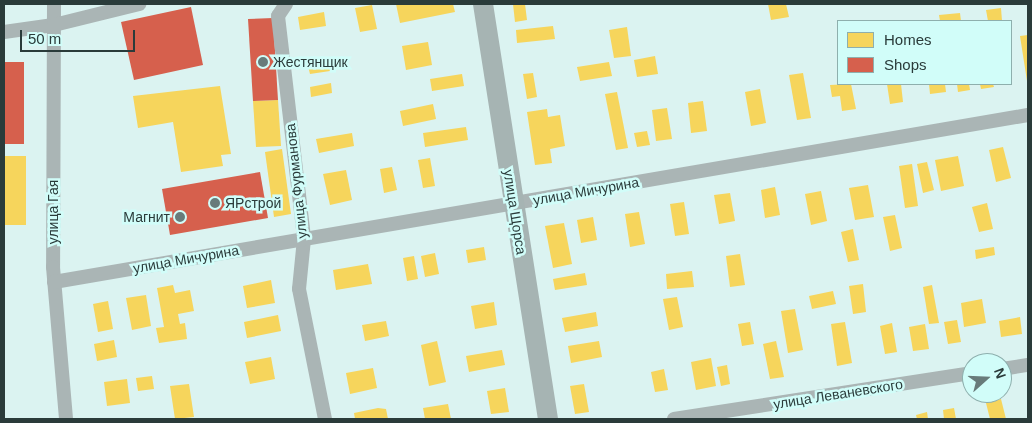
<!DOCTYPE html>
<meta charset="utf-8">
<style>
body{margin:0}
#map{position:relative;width:1032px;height:423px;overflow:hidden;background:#dbf3f1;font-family:Helvetica,sans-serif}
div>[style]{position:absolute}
.homes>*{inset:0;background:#f6d55c}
.shops>*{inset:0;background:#d6604d}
.street>*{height:14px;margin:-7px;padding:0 7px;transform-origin:7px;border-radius:7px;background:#aab5b5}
.secondary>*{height:20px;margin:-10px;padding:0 10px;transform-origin:10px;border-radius:10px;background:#a6b4b3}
.dots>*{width:14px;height:14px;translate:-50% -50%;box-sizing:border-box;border:2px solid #d1fdf9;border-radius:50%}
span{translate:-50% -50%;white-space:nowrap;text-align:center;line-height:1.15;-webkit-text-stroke:5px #d1fdf9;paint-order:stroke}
.poi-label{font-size:14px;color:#2a3b3a}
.left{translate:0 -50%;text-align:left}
.right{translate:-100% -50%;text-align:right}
.street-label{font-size:14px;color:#2a3b3a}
.frame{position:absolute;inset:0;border:5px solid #2a3b3a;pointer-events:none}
.legend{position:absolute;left:837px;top:20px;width:175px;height:65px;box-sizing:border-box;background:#d1fdf9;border:1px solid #8eafad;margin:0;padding:6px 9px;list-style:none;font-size:15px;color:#2a3b3a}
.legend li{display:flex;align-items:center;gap:10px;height:25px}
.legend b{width:25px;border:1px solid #8eafad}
.north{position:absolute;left:962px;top:353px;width:50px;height:50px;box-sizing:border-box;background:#d1fdf9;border:1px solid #8eafad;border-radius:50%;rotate:70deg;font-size:14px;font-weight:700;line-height:20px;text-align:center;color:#2a3b3a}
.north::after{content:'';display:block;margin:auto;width:18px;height:22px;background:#687b7a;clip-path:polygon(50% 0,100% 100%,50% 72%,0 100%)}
.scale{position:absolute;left:20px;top:30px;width:115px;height:22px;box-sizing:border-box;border:2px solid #2a3b3a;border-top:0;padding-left:6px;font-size:15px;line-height:18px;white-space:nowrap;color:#2a3b3a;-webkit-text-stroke:4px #d1fdf9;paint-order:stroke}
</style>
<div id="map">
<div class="homes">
<i style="clip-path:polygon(396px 4px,453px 4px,455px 12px,400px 23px)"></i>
<i style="clip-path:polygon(513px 4px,525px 4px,527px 20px,515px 22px)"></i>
<i style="clip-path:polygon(768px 4px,786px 4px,789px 17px,771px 20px)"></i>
<i style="clip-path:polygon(372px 5px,377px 29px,360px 32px,355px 8px)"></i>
<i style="clip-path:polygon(1001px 8px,1002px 21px,988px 21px,986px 10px)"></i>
<i style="clip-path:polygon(324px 12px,326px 26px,300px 30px,298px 17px)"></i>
<i style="clip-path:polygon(960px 13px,961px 21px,940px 21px,939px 15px)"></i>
<i style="clip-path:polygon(553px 26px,555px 39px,517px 43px,516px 30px)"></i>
<i style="clip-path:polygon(627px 27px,631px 56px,614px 58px,609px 30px)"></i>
<i style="clip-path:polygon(1028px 35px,1028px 81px,1027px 81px,1020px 36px)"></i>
<i style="clip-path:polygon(428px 42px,432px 65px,406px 70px,402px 46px)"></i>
<i style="clip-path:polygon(655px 56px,658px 74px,637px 77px,634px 60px)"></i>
<i style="clip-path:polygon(328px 58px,330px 71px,310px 74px,307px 62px)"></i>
<i style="clip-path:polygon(609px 62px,612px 76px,580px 81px,577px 67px)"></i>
<i style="clip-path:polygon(533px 73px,537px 97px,527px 99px,523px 74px)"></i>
<i style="clip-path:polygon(803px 73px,811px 118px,797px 120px,789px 75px)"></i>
<i style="clip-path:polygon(462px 74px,464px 86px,432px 91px,430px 79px)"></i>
<i style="clip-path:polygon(331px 83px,332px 93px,311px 97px,310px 87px)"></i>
<i style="clip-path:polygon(851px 84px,856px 109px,842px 111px,840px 96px,832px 97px,830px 85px)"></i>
<i style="clip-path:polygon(887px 84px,901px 84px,903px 102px,890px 104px)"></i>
<i style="clip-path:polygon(929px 84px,945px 84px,946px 92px,930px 94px)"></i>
<i style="clip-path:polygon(957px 84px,969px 84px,970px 90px,958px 92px)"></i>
<i style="clip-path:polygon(980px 84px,993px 84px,994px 87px,981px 89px)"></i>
<i style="clip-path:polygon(220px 86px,231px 154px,221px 155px,223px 166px,181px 172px,173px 122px,138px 128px,133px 96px)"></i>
<i style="clip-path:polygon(760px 89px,766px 123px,751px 126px,745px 92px)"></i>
<i style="clip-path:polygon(617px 92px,628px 148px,616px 150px,605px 94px)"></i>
<i style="clip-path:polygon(278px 100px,281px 146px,256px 147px,253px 101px)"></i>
<i style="clip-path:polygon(703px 101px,707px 131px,691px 133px,688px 103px)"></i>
<i style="clip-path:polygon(433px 104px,436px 119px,403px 126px,400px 111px)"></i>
<i style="clip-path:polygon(667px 108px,672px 139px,656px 141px,652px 110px)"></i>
<i style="clip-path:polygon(547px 109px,548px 117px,560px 115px,565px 146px,550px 149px,552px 163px,535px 165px,527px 112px)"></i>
<i style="clip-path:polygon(466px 127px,468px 140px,425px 147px,423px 133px)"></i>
<i style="clip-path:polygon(647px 131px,650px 145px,637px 147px,634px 133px)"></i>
<i style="clip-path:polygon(352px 133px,354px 146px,319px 153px,316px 139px)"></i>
<i style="clip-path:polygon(1003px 147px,1011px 178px,996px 182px,989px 150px)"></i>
<i style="clip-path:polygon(282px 149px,291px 214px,274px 217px,265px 152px)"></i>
<i style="clip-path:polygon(4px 156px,26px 156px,26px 225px,4px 225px)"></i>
<i style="clip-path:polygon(958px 156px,964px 186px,941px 191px,935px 160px)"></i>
<i style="clip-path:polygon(430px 158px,435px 186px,423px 188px,418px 160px)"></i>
<i style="clip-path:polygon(927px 162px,934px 190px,923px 193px,917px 164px)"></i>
<i style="clip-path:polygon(912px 164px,918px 206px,905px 208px,899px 166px)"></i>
<i style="clip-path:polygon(392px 167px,397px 190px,384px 193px,380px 169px)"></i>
<i style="clip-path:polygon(346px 170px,352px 200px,330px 205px,323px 174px)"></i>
<i style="clip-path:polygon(868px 185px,874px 217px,855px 220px,849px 188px)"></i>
<i style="clip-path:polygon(775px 187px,780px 215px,765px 218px,761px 190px)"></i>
<i style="clip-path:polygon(821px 191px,827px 221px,811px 225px,805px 194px)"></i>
<i style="clip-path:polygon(730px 193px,735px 221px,719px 224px,714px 195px)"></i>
<i style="clip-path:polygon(684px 202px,689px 234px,675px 236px,670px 204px)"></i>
<i style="clip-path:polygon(987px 203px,993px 229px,979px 232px,972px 207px)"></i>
<i style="clip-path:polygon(639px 212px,645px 244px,630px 247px,625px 214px)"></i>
<i style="clip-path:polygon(895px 215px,902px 248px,890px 251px,883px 217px)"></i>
<i style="clip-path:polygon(593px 217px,597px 240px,581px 243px,577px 220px)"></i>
<i style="clip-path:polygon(564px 223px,572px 264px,553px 268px,545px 226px)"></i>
<i style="clip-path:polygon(853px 229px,859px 260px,848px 262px,841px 232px)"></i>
<i style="clip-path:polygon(484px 247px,486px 260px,468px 263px,466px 250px)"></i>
<i style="clip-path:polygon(994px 247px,995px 255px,976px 259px,975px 250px)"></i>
<i style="clip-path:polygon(435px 253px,439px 274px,425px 277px,421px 256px)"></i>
<i style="clip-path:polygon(740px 254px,745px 285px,730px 287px,726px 256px)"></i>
<i style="clip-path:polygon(414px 256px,418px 279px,407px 281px,403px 258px)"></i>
<i style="clip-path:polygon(368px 264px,372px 284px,336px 290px,333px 270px)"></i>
<i style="clip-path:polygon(692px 271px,694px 287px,667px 289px,666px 274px)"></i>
<i style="clip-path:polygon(585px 273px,587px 285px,555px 290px,553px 279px)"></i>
<i style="clip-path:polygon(271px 280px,275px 303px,247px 308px,243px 286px)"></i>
<i style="clip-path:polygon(863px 284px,866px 312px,853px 314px,849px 286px)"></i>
<i style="clip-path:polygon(173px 285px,175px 293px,190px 290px,194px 311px,178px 314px,180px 324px,185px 323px,187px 339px,159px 343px,156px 328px,164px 327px,157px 288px)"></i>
<i style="clip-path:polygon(932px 285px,939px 323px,929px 324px,923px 287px)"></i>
<i style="clip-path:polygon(833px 291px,836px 304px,812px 309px,809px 296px)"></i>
<i style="clip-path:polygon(146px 295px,151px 326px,132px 330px,126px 298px)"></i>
<i style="clip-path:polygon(677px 297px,683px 327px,669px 330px,663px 299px)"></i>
<i style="clip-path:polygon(982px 299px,986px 323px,964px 327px,961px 303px)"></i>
<i style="clip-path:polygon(108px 301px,113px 329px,98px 332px,93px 304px)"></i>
<i style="clip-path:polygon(494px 302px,497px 325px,475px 329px,471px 306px)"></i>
<i style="clip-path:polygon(795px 309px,803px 350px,788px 353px,781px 311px)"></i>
<i style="clip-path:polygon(596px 312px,598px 326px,565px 332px,562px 318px)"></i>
<i style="clip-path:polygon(278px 315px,281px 331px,247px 338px,244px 322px)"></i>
<i style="clip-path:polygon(1020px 317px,1022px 334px,1001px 337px,999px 321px)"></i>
<i style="clip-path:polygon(957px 320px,961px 342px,948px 344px,944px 322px)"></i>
<i style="clip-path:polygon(386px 321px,389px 336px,365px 341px,362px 325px)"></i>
<i style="clip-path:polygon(750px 322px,754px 344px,742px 346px,738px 324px)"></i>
<i style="clip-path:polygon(845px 322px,852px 363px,837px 366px,831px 324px)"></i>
<i style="clip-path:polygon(892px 323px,897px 352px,885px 354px,880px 326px)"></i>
<i style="clip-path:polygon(925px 324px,929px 349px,913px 351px,909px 327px)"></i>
<i style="clip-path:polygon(114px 340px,117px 357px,97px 361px,94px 344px)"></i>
<i style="clip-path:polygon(437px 341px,446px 382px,429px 386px,421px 345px)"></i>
<i style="clip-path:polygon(599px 341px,602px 357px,571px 363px,568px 346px)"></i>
<i style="clip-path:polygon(776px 341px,784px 377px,770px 379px,763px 344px)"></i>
<i style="clip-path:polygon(502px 350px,505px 365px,469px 372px,466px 356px)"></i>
<i style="clip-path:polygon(271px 357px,275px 379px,250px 384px,245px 362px)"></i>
<i style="clip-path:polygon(711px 358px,716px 386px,696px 390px,691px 362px)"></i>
<i style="clip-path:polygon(727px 365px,730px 384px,721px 386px,717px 367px)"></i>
<i style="clip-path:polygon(373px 368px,377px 388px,350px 394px,346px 373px)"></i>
<i style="clip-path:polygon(664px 369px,668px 390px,655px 392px,651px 372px)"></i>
<i style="clip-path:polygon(152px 376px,154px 389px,138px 391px,136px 378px)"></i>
<i style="clip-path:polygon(127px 379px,130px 403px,107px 406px,104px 382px)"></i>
<i style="clip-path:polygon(189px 384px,194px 417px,175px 419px,170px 386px)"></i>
<i style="clip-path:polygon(584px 384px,589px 412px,575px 414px,570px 386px)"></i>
<i style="clip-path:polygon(505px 388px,509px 412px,491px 414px,487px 391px)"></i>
<i style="clip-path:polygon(1001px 399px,1006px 419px,990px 419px,986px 403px)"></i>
<i style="clip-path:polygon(448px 404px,451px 419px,425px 419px,423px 408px)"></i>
<i style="clip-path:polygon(378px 408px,386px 409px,388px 419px,355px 419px,354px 413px)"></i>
<i style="clip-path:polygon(954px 408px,956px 419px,944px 419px,943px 410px)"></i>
<i style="clip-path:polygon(927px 412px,928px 419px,917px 419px,916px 415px)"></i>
</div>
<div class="shops">
<i style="clip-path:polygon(191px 7px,203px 65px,134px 80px,121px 22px)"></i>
<i style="clip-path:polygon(273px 18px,278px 100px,253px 101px,248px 19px)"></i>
<i style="clip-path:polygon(4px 62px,24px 62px,24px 144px,4px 144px)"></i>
<i style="clip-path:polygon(260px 172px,268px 218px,170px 235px,162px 189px)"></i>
</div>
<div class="street">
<i style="left:54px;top:4px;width:263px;rotate:90.2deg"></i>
<i style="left:53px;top:267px;width:153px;rotate:85.1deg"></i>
<i style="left:286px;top:4px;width:14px;rotate:124deg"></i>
<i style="left:278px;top:16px;width:225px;rotate:83.3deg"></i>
<i style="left:304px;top:239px;width:50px;rotate:95.7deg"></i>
<i style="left:299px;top:289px;width:133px;rotate:78.7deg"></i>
<i style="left:4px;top:32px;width:50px;rotate:-8deg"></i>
<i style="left:54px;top:25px;width:88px;rotate:-13.9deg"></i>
<i style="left:54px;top:282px;width:988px;rotate:-9.73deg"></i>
<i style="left:1002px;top:369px;width:26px;rotate:-9deg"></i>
<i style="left:674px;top:419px;width:302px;rotate:-8.8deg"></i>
</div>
<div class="secondary">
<i style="left:483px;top:4px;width:420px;rotate:81.1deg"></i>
</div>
<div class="dots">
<i style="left:263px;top:62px;background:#687b7a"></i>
<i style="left:215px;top:203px;background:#687b7a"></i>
<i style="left:180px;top:217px;background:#687b7a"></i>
</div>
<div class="poi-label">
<span class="left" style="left:273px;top:62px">Жестянщик</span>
<span class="left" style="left:225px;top:203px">ЯРстрой</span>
<span class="right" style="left:170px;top:217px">Магнит</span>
</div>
<div class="street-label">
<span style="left:296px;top:181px;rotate:-96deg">улица Фурманова</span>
<span style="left:586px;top:191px;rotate:-10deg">улица Мичурина</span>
<span style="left:53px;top:212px;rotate:-90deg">улица Гая</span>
<span style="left:515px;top:212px;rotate:81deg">улица Щорса</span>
<span style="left:186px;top:259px;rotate:-10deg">улица Мичурина</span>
<span style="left:838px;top:394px;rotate:-9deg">улица Леваневского</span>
</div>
<div class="frame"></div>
<ul class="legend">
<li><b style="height:14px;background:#f6d55c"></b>Homes</li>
<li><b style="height:14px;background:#d6604d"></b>Shops</li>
</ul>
<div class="north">N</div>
<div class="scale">50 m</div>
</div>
